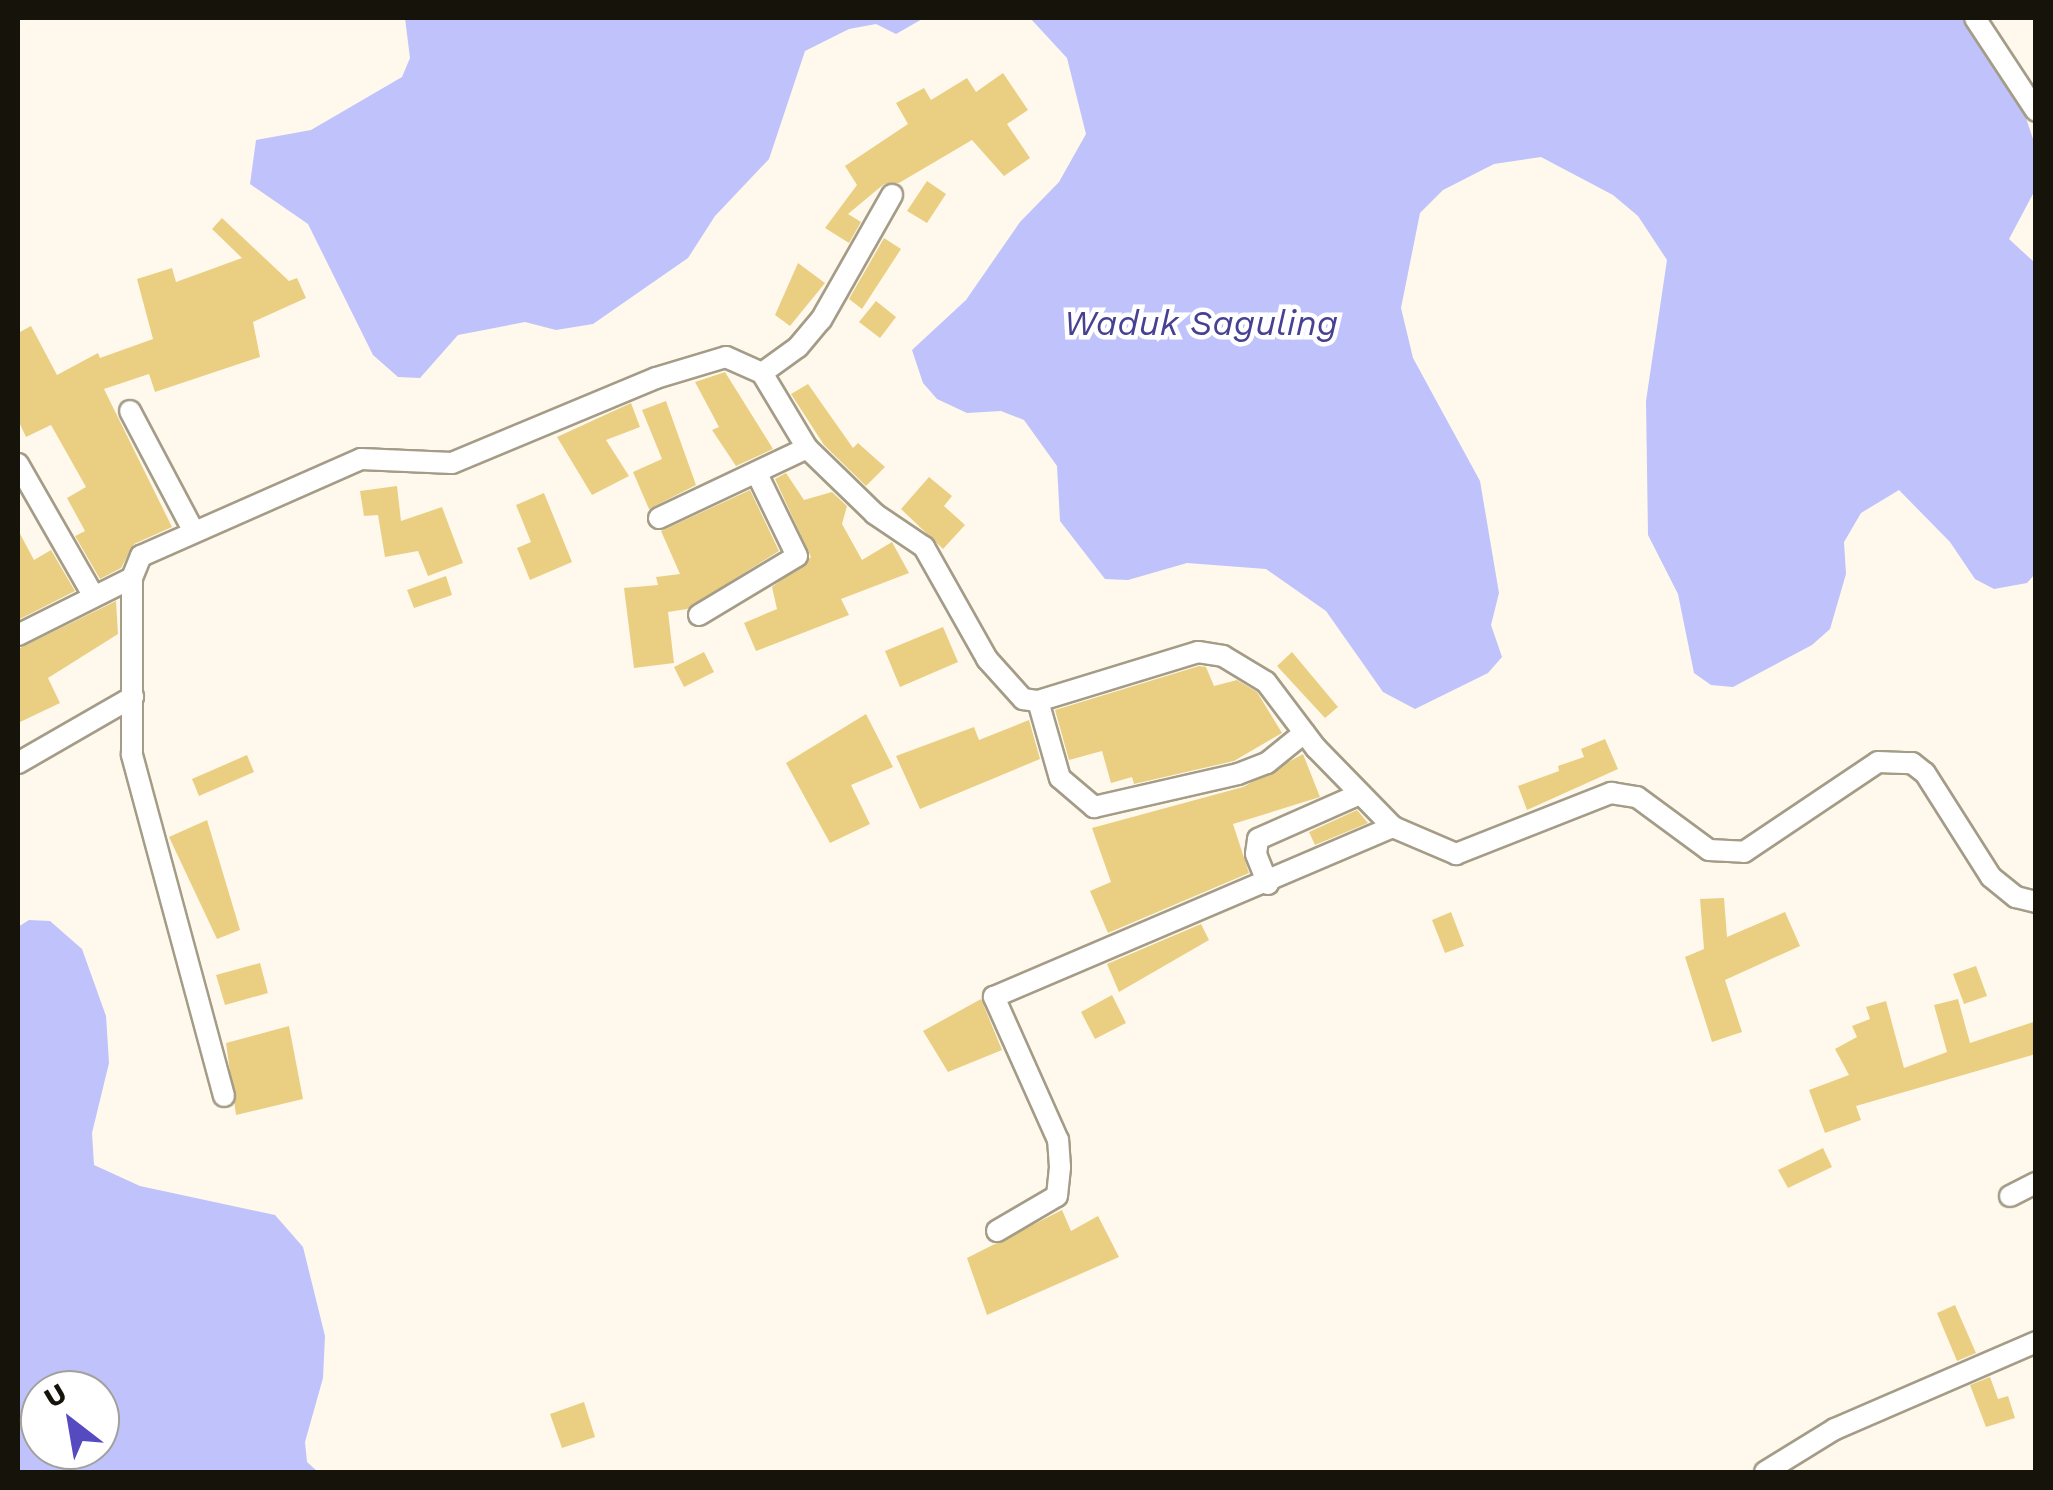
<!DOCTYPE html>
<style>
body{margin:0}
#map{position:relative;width:2053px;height:1490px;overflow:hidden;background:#fef9ec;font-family:"Work Sans",sans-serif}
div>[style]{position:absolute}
.water>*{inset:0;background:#bfc2fb}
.building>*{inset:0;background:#eacf83}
.roads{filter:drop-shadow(2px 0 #a49c87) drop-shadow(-2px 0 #a49c87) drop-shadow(0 2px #a49c87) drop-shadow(0 -2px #a49c87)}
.street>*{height:20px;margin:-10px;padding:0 10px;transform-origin:10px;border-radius:10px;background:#fff}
span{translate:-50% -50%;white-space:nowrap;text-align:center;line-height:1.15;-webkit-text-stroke:9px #fff;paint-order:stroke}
.water-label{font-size:35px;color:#474193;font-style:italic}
.frame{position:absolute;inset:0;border:20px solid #16130b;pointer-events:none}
.north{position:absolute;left:20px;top:1370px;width:100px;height:100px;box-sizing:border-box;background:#fff;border:2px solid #a2a19d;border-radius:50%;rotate:329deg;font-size:28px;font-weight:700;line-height:40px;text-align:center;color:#16130b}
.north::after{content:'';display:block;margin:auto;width:35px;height:45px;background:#564ac1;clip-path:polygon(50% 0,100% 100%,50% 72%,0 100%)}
</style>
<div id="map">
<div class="water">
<i style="clip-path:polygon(405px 18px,924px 18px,896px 34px,876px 24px,849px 29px,805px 51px,769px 159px,715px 216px,688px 258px,593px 324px,556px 330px,525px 322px,458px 335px,420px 378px,398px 377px,373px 355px,308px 224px,250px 184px,256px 140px,311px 130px,402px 77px,410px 58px)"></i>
<i style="clip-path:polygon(1030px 18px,1961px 18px,2016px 88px,2035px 145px,2035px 190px,2009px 239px,2035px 263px,2034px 575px,2027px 583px,1994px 589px,1975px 579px,1950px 542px,1899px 490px,1861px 513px,1844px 542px,1846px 574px,1830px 629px,1812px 645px,1733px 687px,1711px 685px,1694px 673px,1678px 594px,1648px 535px,1646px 401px,1667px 260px,1638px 216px,1613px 195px,1541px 157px,1494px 164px,1443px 190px,1420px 213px,1401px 308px,1413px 358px,1480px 481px,1499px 593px,1491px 625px,1502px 657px,1488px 673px,1415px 709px,1383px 692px,1326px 611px,1266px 569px,1187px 563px,1128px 580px,1105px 579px,1060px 521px,1057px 466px,1024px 420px,1001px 411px,967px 413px,937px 399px,923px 383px,912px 350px,966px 300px,1020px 222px,1059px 182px,1086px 134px,1067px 58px)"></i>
<i style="clip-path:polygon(evenodd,29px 920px,50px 921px,82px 949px,106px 1016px,109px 1063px,92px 1133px,94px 1165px,140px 1186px,275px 1215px,303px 1247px,325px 1336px,323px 1378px,305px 1442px,307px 1462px,318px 1472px,18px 1472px,18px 927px,29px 920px,40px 1390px,100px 1390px,100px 1450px,40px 1450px,40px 1390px)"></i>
</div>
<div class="building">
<i style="clip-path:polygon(1003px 73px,1028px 110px,1007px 124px,1030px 158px,1004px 176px,972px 140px,899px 183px,884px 184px,848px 214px,861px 222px,849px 243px,825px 228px,857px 185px,845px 166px,908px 124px,896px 103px,924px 88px,931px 100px,967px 78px,976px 92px)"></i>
<i style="clip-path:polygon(927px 181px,946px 194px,927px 223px,907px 211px)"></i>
<i style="clip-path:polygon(222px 218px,289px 281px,297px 278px,306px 298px,253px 322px,260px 357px,155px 392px,149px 374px,104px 389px,172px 527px,134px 544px,121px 568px,100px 579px,75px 536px,85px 531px,67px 498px,86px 487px,51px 425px,26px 437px,18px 420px,18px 333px,31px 326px,57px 375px,98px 353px,100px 358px,153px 339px,137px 279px,172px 268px,176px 282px,242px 258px,212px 229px)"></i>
<i style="clip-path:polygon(884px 238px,901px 249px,862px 309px,849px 299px)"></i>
<i style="clip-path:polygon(798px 263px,825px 283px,790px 326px,775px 315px)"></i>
<i style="clip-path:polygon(876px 301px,896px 317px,880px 338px,859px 322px)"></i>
<i style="clip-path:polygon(725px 372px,773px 449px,736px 466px,712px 430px,719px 427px,695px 382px)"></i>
<i style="clip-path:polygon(808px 384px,853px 448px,858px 443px,885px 467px,866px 486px,824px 445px,791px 394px)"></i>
<i style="clip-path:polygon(666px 401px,696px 485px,649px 509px,633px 472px,662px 459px,642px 410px)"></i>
<i style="clip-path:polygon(631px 403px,640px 427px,606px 440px,629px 476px,592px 495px,557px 437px)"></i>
<i style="clip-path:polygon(786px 473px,804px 500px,832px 492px,847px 506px,842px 524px,862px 560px,892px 542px,909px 573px,841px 599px,849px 615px,756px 651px,744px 623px,777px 609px,772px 587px,811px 557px,775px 479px)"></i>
<i style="clip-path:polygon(929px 477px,952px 496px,944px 506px,965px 525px,943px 549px,901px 509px)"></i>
<i style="clip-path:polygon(397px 486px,401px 521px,442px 507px,463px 563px,428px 576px,418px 551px,385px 557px,378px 515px,364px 516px,360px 491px)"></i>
<i style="clip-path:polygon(750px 490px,779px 551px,687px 609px,668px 612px,674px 663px,634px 668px,624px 588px,658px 585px,656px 577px,680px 574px,661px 531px)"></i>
<i style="clip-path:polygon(544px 493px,572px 562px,530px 580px,517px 548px,531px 542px,516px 505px)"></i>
<i style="clip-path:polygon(18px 530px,34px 560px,51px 550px,75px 591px,18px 620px)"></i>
<i style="clip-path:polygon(446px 576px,452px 595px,414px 608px,407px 590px)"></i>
<i style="clip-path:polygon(116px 601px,118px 634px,48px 678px,60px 703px,18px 723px,18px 649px)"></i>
<i style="clip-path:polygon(943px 627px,958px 662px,900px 687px,885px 651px)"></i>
<i style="clip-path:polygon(704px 652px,714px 672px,684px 687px,674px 667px)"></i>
<i style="clip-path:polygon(1292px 652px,1338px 707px,1325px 718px,1277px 666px)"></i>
<i style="clip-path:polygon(1199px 666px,1206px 667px,1214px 686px,1237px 680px,1257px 692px,1282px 733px,1234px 761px,1134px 784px,1132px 777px,1111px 783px,1102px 751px,1069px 760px,1055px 710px)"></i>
<i style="clip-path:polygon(866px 714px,893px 767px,851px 785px,870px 824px,830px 843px,786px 763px)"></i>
<i style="clip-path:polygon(1029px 720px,1040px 759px,920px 809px,896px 756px,974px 727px,979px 740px)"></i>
<i style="clip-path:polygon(1605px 739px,1618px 769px,1527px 810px,1518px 786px,1559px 771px,1558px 766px,1584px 757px,1581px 749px)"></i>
<i style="clip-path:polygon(1303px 754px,1320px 797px,1233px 824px,1249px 873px,1108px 933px,1090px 891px,1111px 882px,1092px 828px,1243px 787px)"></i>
<i style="clip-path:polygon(247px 755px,254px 772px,199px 796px,192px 779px)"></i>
<i style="clip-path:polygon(1357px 810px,1368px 823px,1315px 845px,1309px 832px)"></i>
<i style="clip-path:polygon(207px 820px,240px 930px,217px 939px,169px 837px)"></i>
<i style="clip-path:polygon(1724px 898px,1727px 937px,1785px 912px,1800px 946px,1725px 980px,1742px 1032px,1712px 1042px,1685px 957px,1704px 949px,1700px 899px)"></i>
<i style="clip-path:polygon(1451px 912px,1464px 946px,1445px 953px,1432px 920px)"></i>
<i style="clip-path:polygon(1201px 924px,1209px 940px,1119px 992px,1107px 964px)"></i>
<i style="clip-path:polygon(260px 963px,268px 993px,225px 1005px,216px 975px)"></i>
<i style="clip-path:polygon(1976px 966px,1987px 996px,1964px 1004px,1953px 974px)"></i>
<i style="clip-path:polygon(1112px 995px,1126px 1023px,1095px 1039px,1081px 1012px)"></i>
<i style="clip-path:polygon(981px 999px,1002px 1050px,948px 1072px,923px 1031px)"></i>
<i style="clip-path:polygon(1958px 999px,1970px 1043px,2036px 1021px,2036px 1054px,1856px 1106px,1861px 1120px,1825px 1133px,1809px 1090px,1849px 1075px,1835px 1049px,1857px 1037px,1852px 1026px,1870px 1019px,1866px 1007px,1886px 1001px,1904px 1068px,1947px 1052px,1934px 1005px)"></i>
<i style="clip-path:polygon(289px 1026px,303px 1099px,236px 1115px,226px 1043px)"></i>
<i style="clip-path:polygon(1823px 1148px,1832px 1167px,1788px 1188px,1778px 1170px)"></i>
<i style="clip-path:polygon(1062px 1210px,1071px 1231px,1098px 1216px,1119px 1257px,987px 1315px,967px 1258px)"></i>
<i style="clip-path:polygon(1955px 1305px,1976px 1353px,1957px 1361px,1937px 1313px)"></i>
<i style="clip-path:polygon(1990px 1377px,1998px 1399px,2008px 1396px,2015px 1418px,1986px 1427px,1970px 1385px)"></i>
<i style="clip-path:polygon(584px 1402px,595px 1437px,562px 1448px,550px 1414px)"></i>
</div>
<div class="roads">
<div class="street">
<i style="left:1975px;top:18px;width:111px;rotate:56.7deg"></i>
<i style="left:762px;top:373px;width:44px;rotate:-35.8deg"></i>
<i style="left:798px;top:347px;width:35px;rotate:-50deg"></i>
<i style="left:821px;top:320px;width:144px;rotate:-60.4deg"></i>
<i style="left:130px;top:411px;width:132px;rotate:62.1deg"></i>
<i style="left:18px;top:464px;width:151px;rotate:60.2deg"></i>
<i style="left:659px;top:518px;width:164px;rotate:-25.3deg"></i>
<i style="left:699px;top:615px;width:114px;rotate:-31deg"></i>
<i style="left:797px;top:556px;width:91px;rotate:-116deg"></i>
<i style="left:18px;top:635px;width:127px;rotate:-26.6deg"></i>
<i style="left:1038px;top:701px;width:80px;rotate:74.1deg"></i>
<i style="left:1060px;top:778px;width:45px;rotate:40.5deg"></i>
<i style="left:1094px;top:807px;width:148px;rotate:-12.9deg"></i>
<i style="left:1238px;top:774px;width:31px;rotate:-21deg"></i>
<i style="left:1267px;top:763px;width:48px;rotate:-39deg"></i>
<i style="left:18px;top:763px;width:133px;rotate:-29.9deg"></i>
<i style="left:1268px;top:884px;width:32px;rotate:-112deg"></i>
<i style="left:1256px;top:854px;width:15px;rotate:-82deg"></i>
<i style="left:1258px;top:839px;width:111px;rotate:-23.8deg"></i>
<i style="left:224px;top:1096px;width:354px;rotate:-105.1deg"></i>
<i style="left:132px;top:754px;width:176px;rotate:-90deg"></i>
<i style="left:132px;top:578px;width:24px;rotate:-68deg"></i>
<i style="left:141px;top:556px;width:240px;rotate:-23.8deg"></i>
<i style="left:361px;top:459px;width:91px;rotate:2.5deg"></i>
<i style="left:452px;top:463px;width:221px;rotate:-22.6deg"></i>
<i style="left:656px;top:378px;width:73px;rotate:-16.7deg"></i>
<i style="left:726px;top:357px;width:39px;rotate:24deg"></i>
<i style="left:762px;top:373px;width:87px;rotate:59deg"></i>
<i style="left:807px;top:448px;width:95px;rotate:44.1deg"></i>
<i style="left:875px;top:514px;width:59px;rotate:34deg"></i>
<i style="left:924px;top:547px;width:129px;rotate:60.6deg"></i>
<i style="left:987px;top:659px;width:54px;rotate:48deg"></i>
<i style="left:1023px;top:699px;width:15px;rotate:8deg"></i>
<i style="left:1038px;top:701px;width:167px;rotate:-17deg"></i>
<i style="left:1198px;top:652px;width:25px;rotate:9deg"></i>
<i style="left:1223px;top:656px;width:50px;rotate:31.2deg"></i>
<i style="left:1266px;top:682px;width:83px;rotate:52.9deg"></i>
<i style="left:1316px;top:748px;width:110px;rotate:45.7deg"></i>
<i style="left:1393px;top:827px;width:69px;rotate:23.2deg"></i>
<i style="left:1456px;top:854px;width:167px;rotate:-21.5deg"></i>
<i style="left:1611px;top:793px;width:26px;rotate:9deg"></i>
<i style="left:1637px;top:797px;width:89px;rotate:36.4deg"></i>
<i style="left:1709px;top:850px;width:35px;rotate:3deg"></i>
<i style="left:1744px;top:852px;width:161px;rotate:-33.9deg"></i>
<i style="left:1878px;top:762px;width:34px;rotate:2deg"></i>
<i style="left:1912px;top:763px;width:16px;rotate:38deg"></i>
<i style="left:1925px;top:773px;width:123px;rotate:57.6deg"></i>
<i style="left:1991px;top:877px;width:32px;rotate:39deg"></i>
<i style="left:2016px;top:897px;width:21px;rotate:14deg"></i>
<i style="left:2010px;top:1196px;width:29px;rotate:-27deg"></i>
<i style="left:997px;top:1231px;width:69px;rotate:-30.3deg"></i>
<i style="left:1057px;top:1196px;width:29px;rotate:-84deg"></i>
<i style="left:1060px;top:1167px;width:27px;rotate:-94deg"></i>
<i style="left:1058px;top:1140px;width:157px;rotate:-114.1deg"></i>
<i style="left:994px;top:997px;width:434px;rotate:-23.1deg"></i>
<i style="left:1765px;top:1472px;width:82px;rotate:-31.6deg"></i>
<i style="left:1835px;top:1429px;width:219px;rotate:-23.4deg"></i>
</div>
</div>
<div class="water-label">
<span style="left:1201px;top:323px">Waduk Saguling</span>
</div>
<div class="frame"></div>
<div class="north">U</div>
</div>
